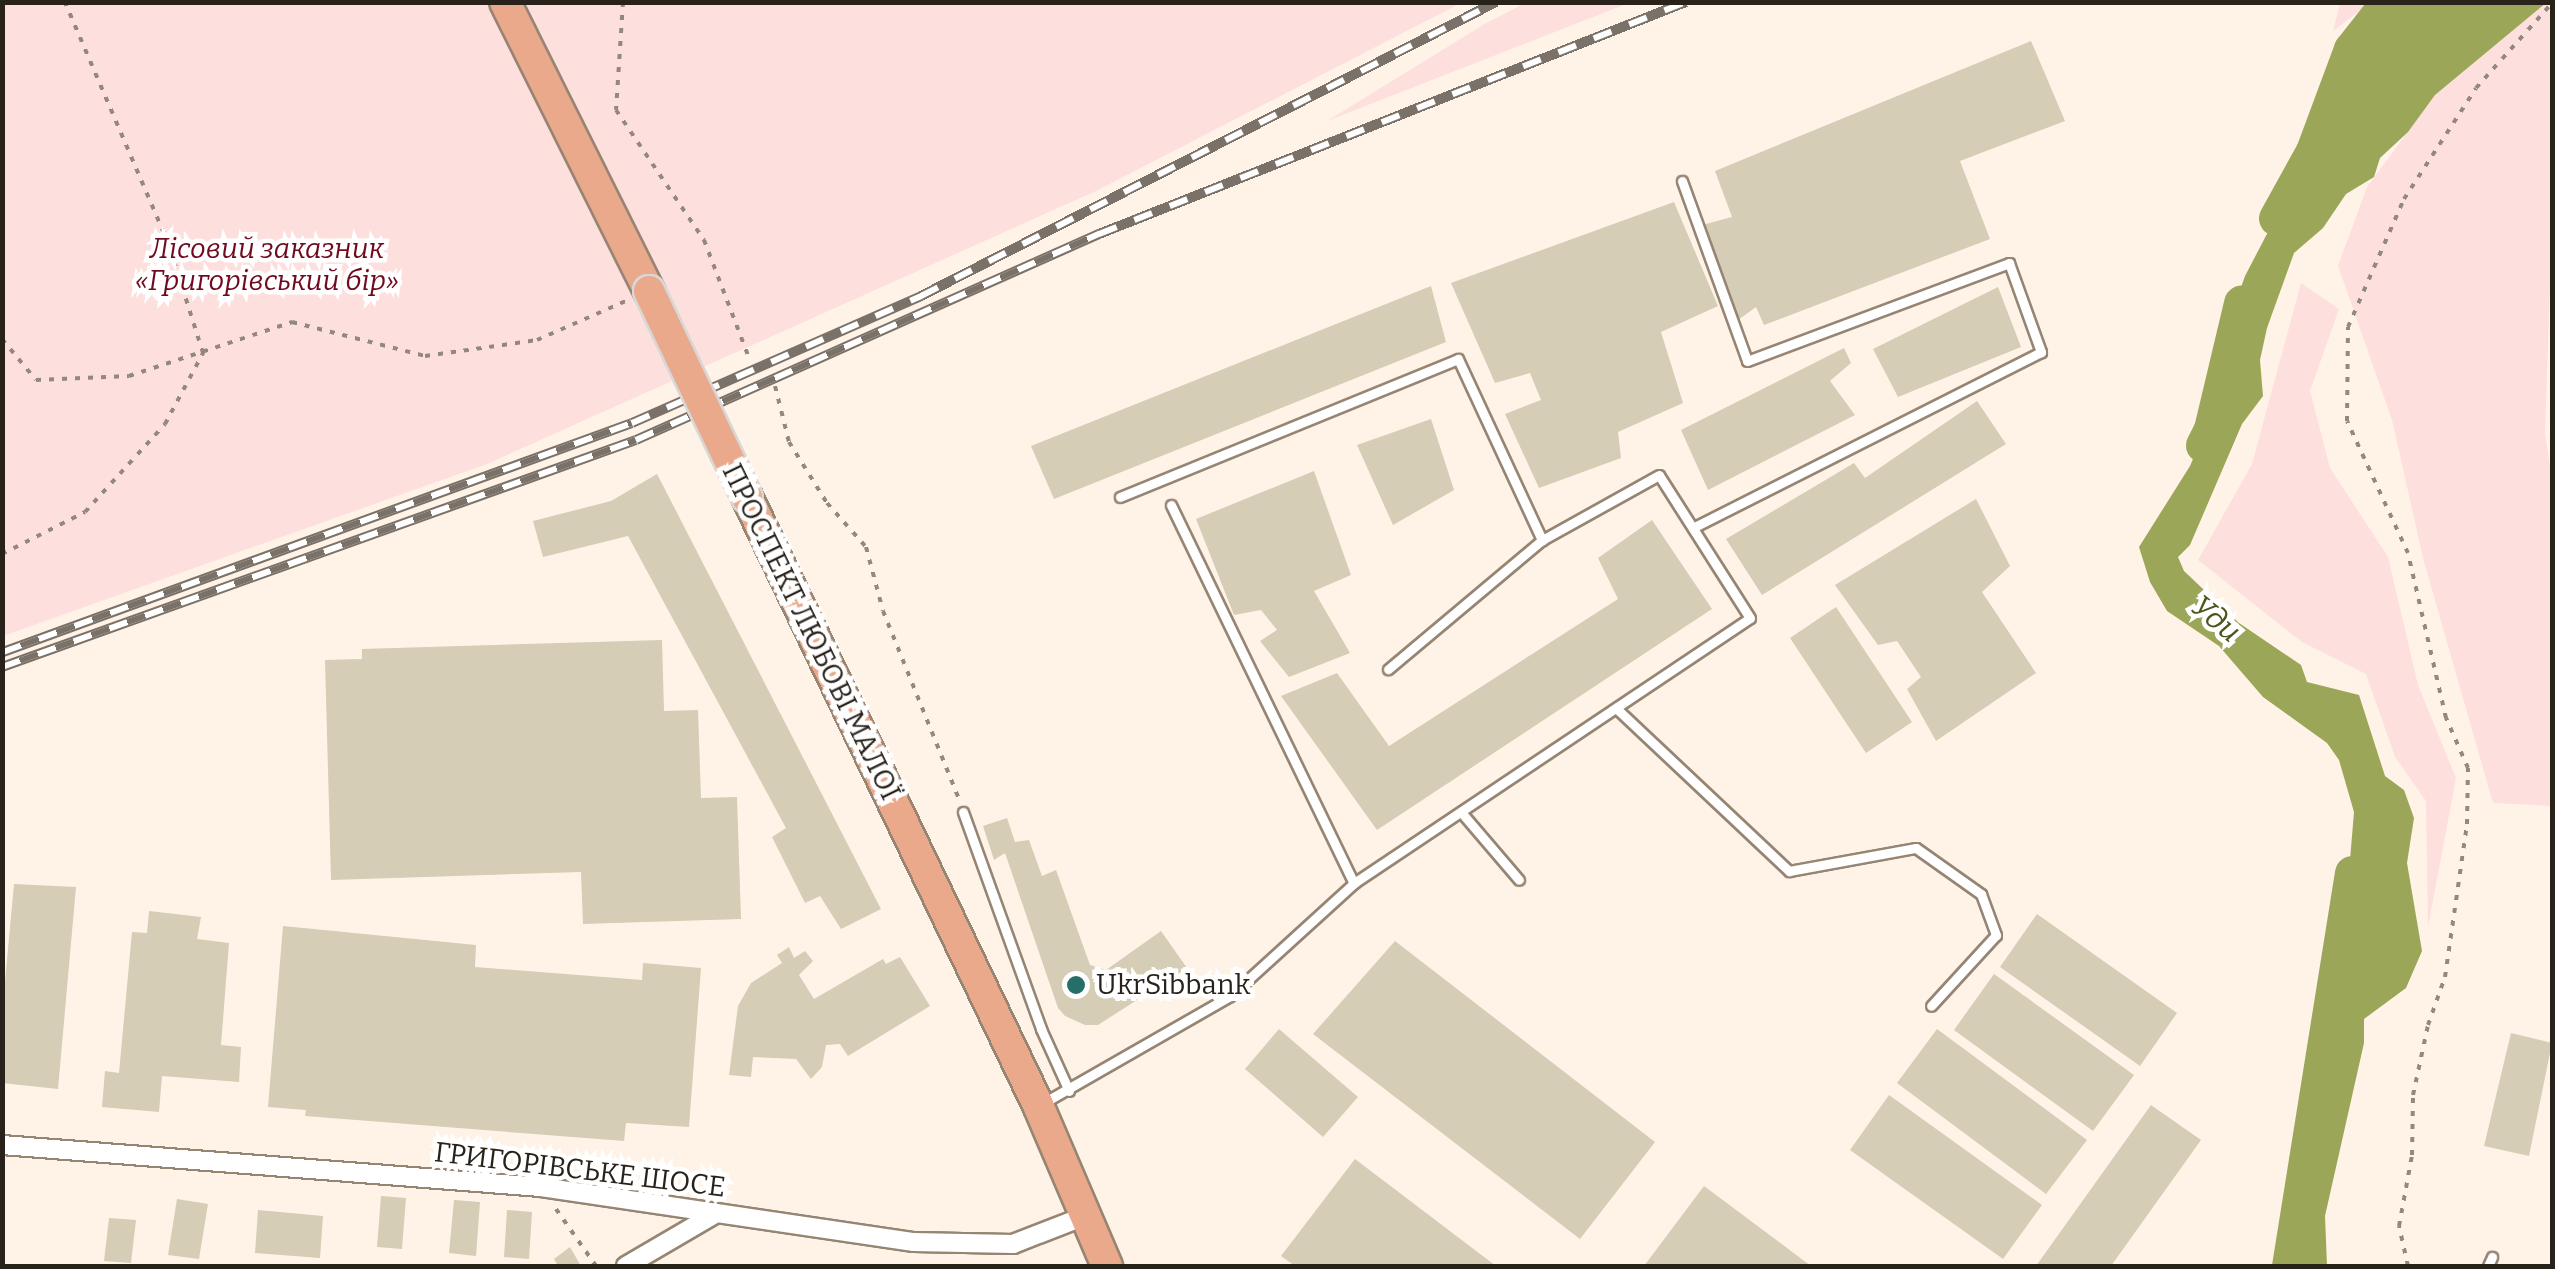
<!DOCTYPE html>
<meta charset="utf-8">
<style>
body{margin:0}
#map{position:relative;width:2555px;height:1269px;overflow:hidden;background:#fff3e7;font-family:Bitter,serif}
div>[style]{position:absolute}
.green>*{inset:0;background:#fddfde}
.water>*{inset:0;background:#9ba659}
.river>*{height:35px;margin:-17.5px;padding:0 17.5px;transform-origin:17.5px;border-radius:17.5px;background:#9ba659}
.building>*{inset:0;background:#d5cdb5}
.path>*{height:4px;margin-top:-2px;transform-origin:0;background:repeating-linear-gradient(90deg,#92887e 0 5px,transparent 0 13px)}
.roads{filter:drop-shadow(2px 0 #968573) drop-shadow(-2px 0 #968573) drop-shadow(0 2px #968573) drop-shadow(0 -2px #968573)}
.lane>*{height:9px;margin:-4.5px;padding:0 4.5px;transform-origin:4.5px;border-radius:4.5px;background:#fff}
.street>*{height:18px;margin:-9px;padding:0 9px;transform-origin:9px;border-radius:9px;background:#fff}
.primary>*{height:30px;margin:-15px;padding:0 15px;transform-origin:15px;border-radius:15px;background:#eba98c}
.rail>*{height:10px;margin-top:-5px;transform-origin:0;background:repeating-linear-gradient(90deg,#fff 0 19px,#7a7168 0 38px);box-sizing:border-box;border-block:2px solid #7a7168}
.bridges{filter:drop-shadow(2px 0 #d8d7d6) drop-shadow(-2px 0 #d8d7d6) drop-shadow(0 2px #d8d7d6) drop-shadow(0 -2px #d8d7d6)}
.primary-bridge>*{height:30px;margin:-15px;padding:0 15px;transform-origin:15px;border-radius:15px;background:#eba98c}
.dots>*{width:28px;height:28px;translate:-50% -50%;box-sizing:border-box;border:5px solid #fff;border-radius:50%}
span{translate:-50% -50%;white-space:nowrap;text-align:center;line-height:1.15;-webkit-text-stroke:9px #fff;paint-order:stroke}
.park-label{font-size:28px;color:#700a1e;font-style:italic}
.street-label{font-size:28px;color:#29221a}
.poi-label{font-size:28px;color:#29221a}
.left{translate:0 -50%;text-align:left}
.water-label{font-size:30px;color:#4e551c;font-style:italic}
.frame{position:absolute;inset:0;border:5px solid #29221a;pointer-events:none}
</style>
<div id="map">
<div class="green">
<i style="clip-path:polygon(2px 3px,1461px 3px,1096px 191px,487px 464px,3px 636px)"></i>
<i style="clip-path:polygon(1525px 3px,1629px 3px,1327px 121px,1483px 25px)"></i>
<i style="clip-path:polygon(2340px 3px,2370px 3px,2333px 31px)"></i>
<i style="clip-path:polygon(2546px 3px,2552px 3px,2552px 224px,2545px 433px,2552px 481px,2552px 806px,2493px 803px,2423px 558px,2392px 420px,2338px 266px,2367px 187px,2435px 95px)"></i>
<i style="clip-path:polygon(2301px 283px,2339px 309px,2310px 391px,2330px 468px,2388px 557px,2418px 685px,2456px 778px,2428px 927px,2426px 801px,2395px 757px,2366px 674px,2302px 642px,2198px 560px,2252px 464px)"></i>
</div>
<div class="water">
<i style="clip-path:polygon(2391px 3px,2546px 3px,2435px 95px,2408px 132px,2380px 158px,2374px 177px,2346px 194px,2323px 228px,2294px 253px,2267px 328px,2260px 360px,2263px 396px,2242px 424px,2190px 545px,2178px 557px,2184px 571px,2239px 623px,2301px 665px,2307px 682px,2359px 695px,2385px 776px,2404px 790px,2414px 818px,2407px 863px,2422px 951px,2406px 988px,2364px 1019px,2364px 1043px,2325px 1216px,2327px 1266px,2290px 1266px,2312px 1194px,2335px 1039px,2354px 812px,2339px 760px,2327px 743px,2263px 697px,2219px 646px,2167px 611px,2150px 582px,2139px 547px,2190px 466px,2218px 401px,2228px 367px,2233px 310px,2245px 276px,2293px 184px,2315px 156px,2348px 78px)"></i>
</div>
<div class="river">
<i style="left:2276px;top:218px;width:77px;rotate:-61.1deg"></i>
<i style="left:2313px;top:151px;width:109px;rotate:-69.6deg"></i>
<i style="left:2351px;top:49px;width:60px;rotate:-51.8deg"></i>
<i style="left:2203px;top:445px;width:18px;rotate:-63deg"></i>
<i style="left:2211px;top:429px;width:130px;rotate:-76.6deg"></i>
<i style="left:2289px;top:1266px;width:398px;rotate:-80.9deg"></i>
</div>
<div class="building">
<i style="clip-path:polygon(2031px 41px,2065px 121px,1960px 161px,1990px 239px,1764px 325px,1756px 307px,1738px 320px,1702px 225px,1732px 217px,1715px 171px)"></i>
<i style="clip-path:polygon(1674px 202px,1718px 306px,1661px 332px,1683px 403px,1618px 432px,1621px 458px,1539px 488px,1505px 414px,1541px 400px,1530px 373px,1495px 383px,1451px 283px)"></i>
<i style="clip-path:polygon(1431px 286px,1446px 342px,1054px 499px,1031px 446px)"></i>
<i style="clip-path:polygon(1998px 287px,2021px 347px,1898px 397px,1873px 349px)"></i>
<i style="clip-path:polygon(1844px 348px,1851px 363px,1830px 381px,1855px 415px,1708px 490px,1681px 430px)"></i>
<i style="clip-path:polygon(1977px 401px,2006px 444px,1762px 595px,1726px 539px,1854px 463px,1865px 478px)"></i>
<i style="clip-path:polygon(1431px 419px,1454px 490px,1393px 525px,1357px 445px)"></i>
<i style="clip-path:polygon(1314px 471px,1351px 575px,1314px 591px,1350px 653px,1289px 677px,1260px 641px,1277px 630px,1261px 610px,1234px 615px,1196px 519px)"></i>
<i style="clip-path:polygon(657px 474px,881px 909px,841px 929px,820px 896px,805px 903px,772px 837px,786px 828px,628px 536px,543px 557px,533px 521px,611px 501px)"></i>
<i style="clip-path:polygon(1976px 499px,2010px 566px,1982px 592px,2036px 673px,1936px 741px,1907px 689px,1921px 677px,1897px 641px,1878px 645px,1835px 585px)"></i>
<i style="clip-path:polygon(1652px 520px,1712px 609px,1377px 830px,1281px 696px,1337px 673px,1389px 746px,1618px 599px,1598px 558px)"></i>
<i style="clip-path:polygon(1836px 607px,1912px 722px,1866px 753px,1790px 638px)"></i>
<i style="clip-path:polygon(662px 640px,664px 711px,698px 710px,701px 798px,737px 797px,741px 919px,583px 924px,581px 872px,331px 880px,325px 660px,362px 659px,362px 649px)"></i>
<i style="clip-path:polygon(1007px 818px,1015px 842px,1029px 840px,1042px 876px,1056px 870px,1090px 965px,1106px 970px,1161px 931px,1187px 968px,1098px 1025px,1085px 1025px,1065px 1016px,1058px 1008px,1005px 853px,994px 860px,983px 826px)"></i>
<i style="clip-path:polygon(14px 884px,76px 887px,58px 1089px,2px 1083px,2px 1014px)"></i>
<i style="clip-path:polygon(149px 911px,201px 917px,197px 939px,229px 943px,221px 1045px,241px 1047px,239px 1082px,162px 1076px,159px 1112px,102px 1107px,105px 1071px,119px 1073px,132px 932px,147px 933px)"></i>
<i style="clip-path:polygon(2037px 914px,2177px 1013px,2140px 1066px,2000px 967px)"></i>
<i style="clip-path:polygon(283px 926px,476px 945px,475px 967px,642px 980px,643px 963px,701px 968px,689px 1127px,626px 1123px,624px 1141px,305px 1116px,306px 1110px,268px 1107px)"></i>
<i style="clip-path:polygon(1395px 941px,1655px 1142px,1580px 1239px,1313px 1034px)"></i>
<i style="clip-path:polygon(789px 947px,794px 958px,805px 951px,813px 961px,799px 975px,814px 999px,883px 959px,886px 964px,900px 957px,930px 1006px,848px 1056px,840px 1044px,826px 1045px,822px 1067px,811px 1079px,796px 1059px,753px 1057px,751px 1077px,729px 1075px,738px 1006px,751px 983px,782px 963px,777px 955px)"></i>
<i style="clip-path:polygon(1994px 974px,2134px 1075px,2093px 1131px,1954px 1030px)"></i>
<i style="clip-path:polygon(1279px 1029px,1358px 1097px,1323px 1137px,1245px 1069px)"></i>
<i style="clip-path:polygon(1937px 1029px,2087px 1140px,2046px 1194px,1897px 1083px)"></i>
<i style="clip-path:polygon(2511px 1033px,2552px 1043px,2529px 1156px,2484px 1146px)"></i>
<i style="clip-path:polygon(1889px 1095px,2042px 1205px,2003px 1259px,1850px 1150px)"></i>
<i style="clip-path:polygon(2151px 1105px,2201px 1140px,2111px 1266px,2036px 1266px)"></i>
<i style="clip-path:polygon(1355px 1159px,1496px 1266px,1295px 1266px,1281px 1256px)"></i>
<i style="clip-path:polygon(1704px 1186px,1811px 1266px,1644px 1266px)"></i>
<i style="clip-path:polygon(381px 1196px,406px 1198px,402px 1249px,377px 1247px)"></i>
<i style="clip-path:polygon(177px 1199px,208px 1204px,199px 1259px,168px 1255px)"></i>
<i style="clip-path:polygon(454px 1200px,480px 1202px,476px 1256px,449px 1253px)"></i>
<i style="clip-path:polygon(258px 1210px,323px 1216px,320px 1258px,255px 1253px)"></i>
<i style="clip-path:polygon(507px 1210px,532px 1212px,529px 1259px,504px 1257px)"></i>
<i style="clip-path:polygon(109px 1218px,136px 1220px,131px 1263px,104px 1261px)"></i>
<i style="clip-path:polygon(570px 1247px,581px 1266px,558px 1266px,554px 1259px)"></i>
</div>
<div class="path">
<i style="left:623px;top:2px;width:108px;rotate:93.7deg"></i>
<i style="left:616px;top:110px;width:157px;rotate:55.9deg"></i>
<i style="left:704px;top:240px;width:126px;rotate:69.1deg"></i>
<i style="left:1099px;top:2px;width:2px"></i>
<i style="left:2px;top:339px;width:53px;rotate:50.3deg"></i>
<i style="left:36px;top:380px;width:93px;rotate:-2.5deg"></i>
<i style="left:129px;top:376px;width:172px;rotate:-18.3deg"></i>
<i style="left:292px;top:322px;width:137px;rotate:14.3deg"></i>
<i style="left:425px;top:356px;width:113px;rotate:-8.1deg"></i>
<i style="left:537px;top:340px;width:97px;rotate:-23.7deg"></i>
<i style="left:775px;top:386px;width:58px;rotate:76deg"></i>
<i style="left:789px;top:442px;width:72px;rotate:58.1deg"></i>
<i style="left:827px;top:503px;width:59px;rotate:48.4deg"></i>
<i style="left:866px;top:547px;width:66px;rotate:75.1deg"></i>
<i style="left:883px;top:611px;width:206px;rotate:68deg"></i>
<i style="left:2px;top:554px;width:93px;rotate:-26.8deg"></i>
<i style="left:85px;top:512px;width:119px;rotate:-47.7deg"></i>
<i style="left:165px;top:424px;width:81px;rotate:-61.8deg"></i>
<i style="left:203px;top:353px;width:113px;rotate:-107.5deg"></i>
<i style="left:169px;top:245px;width:264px;rotate:-113.2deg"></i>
<i style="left:556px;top:1209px;width:70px;rotate:54.9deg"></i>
<i style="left:2408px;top:1266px;width:41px;rotate:-102.7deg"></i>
<i style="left:2399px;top:1226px;width:72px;rotate:-79.6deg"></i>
<i style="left:2412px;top:1155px;width:60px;rotate:-89deg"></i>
<i style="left:2413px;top:1095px;width:72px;rotate:-77.9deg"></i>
<i style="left:2428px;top:1025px;width:51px;rotate:-70.5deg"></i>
<i style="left:2445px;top:977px;width:155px;rotate:-81.8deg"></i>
<i style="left:2467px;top:824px;width:56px;rotate:-89deg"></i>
<i style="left:2468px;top:768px;width:55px;rotate:-113.7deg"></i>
<i style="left:2446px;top:718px;width:169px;rotate:-103deg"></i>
<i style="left:2408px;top:553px;width:145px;rotate:-114.8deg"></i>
<i style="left:2347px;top:421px;width:94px;rotate:-89.4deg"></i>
<i style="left:2348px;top:327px;width:140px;rotate:-66.4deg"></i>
<i style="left:2404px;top:199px;width:132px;rotate:-57deg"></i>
<i style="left:2476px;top:88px;width:114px;rotate:-48.2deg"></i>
</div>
<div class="roads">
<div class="lane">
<i style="left:1682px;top:181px;width:191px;rotate:70.1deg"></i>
<i style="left:1747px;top:361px;width:280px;rotate:-20.5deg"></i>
<i style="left:2009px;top:263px;width:95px;rotate:70.2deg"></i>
<i style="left:2041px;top:352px;width:390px;rotate:153.2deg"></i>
<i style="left:1120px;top:497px;width:365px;rotate:-22.2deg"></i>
<i style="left:1458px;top:359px;width:200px;rotate:65.1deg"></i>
<i style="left:1171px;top:505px;width:420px;rotate:64.2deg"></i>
<i style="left:1616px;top:708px;width:238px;rotate:43.3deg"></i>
<i style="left:1789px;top:871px;width:129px;rotate:-10.3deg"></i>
<i style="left:1916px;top:848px;width:80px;rotate:35.3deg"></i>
<i style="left:1981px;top:894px;width:44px;rotate:69.9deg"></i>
<i style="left:1996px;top:935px;width:96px;rotate:132.5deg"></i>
<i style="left:963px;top:812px;width:231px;rotate:70.2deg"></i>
<i style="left:1041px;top:1029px;width:68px;rotate:65.7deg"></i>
<i style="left:1461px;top:812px;width:89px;rotate:49.5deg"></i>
<i style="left:1045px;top:1102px;width:213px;rotate:-29.8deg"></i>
<i style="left:1230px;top:996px;width:168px;rotate:-42.3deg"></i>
<i style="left:1354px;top:883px;width:476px;rotate:-33.8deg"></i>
<i style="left:1750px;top:618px;width:169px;rotate:-122.5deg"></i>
<i style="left:1659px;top:475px;width:134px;rotate:150.9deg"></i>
<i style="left:1542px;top:540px;width:201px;rotate:140deg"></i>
<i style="left:2488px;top:1266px;width:10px;rotate:-66deg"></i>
</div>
<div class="street">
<i style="left:2px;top:1145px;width:541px;rotate:4.46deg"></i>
<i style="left:541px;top:1187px;width:377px;rotate:8.4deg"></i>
<i style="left:914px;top:1242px;width:99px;rotate:1.2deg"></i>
<i style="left:1013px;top:1244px;width:77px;rotate:-21.3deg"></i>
<i style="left:626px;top:1266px;width:103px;rotate:-30.3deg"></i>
</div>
<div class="primary">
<i style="left:505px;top:2px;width:323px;rotate:63.5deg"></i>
<i style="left:747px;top:497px;width:674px;rotate:64.42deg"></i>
<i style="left:1038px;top:1105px;width:175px;rotate:66.8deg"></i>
</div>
</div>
<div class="rail">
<i style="left:3px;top:652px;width:669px;rotate:-20.01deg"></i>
<i style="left:632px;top:423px;width:316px;rotate:-23.7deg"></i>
<i style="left:921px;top:296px;width:646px;rotate:-27.08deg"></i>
<i style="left:2px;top:667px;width:673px;rotate:-19.7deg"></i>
<i style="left:636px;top:440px;width:507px;rotate:-23.99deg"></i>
<i style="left:1099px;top:234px;width:631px;rotate:-21.57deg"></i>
</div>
<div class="bridges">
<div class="primary-bridge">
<i style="left:649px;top:291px;width:228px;rotate:64.6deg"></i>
</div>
</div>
<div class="dots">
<i style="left:1076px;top:985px;background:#256f6b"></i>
</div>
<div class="park-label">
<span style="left:267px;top:265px">Лісовий заказник<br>«Григорівський бір»</span>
</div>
<div class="street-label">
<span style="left:811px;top:632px;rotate:64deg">ПРОСПЕКТ ЛЮБОВІ МАЛОЇ</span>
<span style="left:580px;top:1170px;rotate:7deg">ГРИГОРІВСЬКЕ ШОСЕ</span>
</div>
<div class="poi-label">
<span class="left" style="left:1096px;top:985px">UkrSibbank</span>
</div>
<div class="water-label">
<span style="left:2216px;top:619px;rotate:40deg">Уди</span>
</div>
<div class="frame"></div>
</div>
